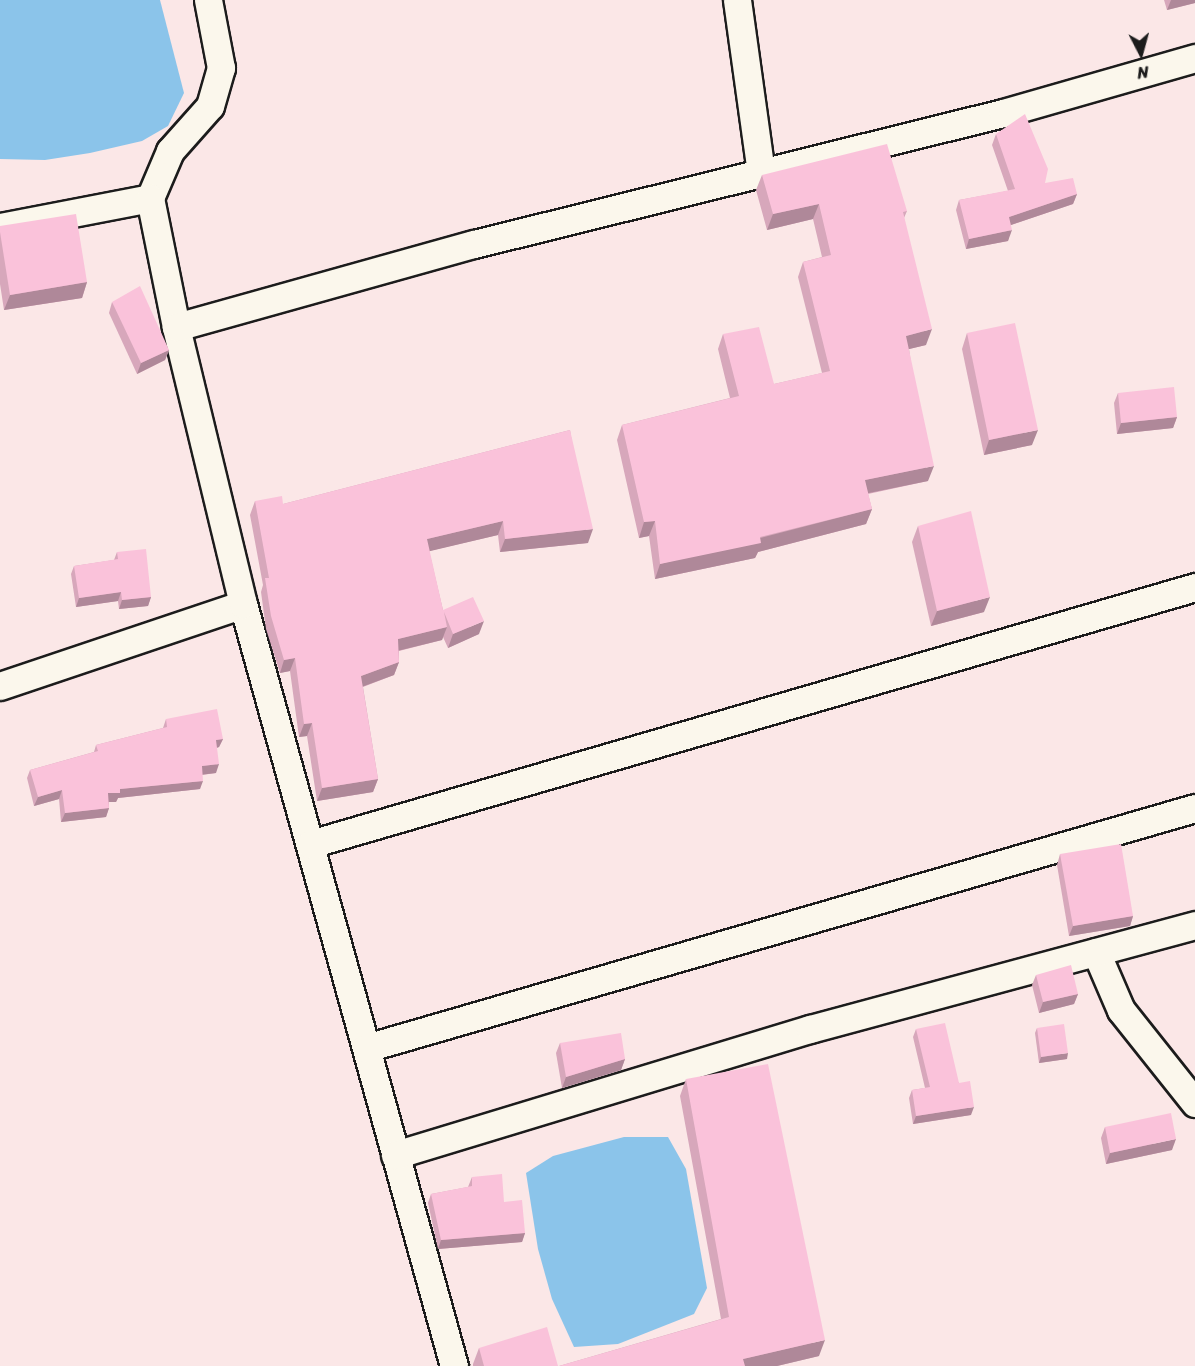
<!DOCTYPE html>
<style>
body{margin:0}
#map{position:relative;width:1195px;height:1366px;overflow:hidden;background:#fbe7e7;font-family:Sriracha,sans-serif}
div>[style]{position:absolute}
.water>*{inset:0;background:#8bc4ea}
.roads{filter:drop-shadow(2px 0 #1c1c1c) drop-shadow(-2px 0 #1c1c1c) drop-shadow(0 2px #1c1c1c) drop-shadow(0 -2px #1c1c1c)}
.street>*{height:27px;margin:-13.5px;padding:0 13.5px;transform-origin:13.5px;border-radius:13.5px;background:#fbf7ec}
.wall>*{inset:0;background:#d7a7bb}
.shaded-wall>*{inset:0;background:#af8899}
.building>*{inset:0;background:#fac2da}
span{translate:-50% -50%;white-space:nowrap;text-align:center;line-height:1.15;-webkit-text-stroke:6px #fbf7ec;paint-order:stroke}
.north{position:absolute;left:1111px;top:24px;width:60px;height:60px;-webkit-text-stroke:4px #fbf7ec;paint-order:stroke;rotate:174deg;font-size:16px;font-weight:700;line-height:24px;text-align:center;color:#1c1c1c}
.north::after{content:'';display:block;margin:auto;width:21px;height:27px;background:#1c1c1c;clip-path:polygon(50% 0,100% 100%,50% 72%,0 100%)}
</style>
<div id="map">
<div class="water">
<i style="clip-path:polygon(0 0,160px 0,184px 93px,168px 126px,142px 141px,90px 153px,45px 160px,0 159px)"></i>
<i style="clip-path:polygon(624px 1137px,668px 1137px,686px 1169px,707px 1288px,694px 1314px,618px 1344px,574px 1347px,552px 1299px,538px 1249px,526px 1173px,553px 1156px)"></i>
</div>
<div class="roads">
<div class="street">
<i style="left:737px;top:0;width:175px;rotate:82.1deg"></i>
<i style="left:150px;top:198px;width:51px;rotate:-66.9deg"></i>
<i style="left:170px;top:151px;width:60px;rotate:-48.4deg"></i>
<i style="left:210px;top:106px;width:40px;rotate:-74deg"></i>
<i style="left:221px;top:68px;width:69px;rotate:-100.8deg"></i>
<i style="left:0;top:227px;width:153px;rotate:-10.9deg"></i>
<i style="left:150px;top:198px;width:132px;rotate:78.6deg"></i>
<i style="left:243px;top:604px;width:791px;rotate:74.52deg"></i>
<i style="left:0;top:686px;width:256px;rotate:-18.6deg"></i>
<i style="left:243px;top:604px;width:285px;rotate:-103.6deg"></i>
<i style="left:176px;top:327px;width:309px;rotate:-15.6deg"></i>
<i style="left:474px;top:244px;width:545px;rotate:-13.91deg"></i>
<i style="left:1003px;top:113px;width:200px;rotate:-16deg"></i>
<i style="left:310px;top:844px;width:922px;rotate:-16.19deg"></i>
<i style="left:1096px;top:952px;width:63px;rotate:66.7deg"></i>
<i style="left:1121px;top:1010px;width:119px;rotate:51.5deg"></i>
<i style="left:366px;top:1048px;width:863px;rotate:-16.15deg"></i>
<i style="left:395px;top:1155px;width:434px;rotate:-16.9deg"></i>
<i style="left:810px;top:1029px;width:399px;rotate:-15.1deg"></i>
</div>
</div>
<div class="wall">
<i style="clip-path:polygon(1164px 0,1195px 0,1195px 3px,1167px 10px)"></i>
<i style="clip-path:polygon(996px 134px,1045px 183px,1077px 194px,1073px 204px,1011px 225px,1008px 241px,966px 249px,956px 210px,959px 200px,1008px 191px,992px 145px)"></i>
<i style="clip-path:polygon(762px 175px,907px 211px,904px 218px,926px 345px,909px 349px,928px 481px,868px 494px,872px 509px,866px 524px,758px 552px,755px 558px,655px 579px,649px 536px,639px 538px,617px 440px,622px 425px,730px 398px,718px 349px,723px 334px,774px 384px,822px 373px,798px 277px,803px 262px,822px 257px,813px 219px,767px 230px,756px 190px)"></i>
<i style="clip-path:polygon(0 226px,87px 282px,82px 298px,4px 310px,0 284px)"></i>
<i style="clip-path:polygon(112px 302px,169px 350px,165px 360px,137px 374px,109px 313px)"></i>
<i style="clip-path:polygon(967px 333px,1032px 445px,984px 455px,962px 349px)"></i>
<i style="clip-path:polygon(1118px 393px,1177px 417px,1173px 428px,1117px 434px,1114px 403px)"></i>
<i style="clip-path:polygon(570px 430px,588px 543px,500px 552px,498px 535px,429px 551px,443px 610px,479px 634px,448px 648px,443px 637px,442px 640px,399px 651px,399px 662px,394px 675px,363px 687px,378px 779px,373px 792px,317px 801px,307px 736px,299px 737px,290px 671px,280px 673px,266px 629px,261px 592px,263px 585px,250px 515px,255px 501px,283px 504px)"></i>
<i style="clip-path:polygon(918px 526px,984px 612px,931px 626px,912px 542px)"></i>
<i style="clip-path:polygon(117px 552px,151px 597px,148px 606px,119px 609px,118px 601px,76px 607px,71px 574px,74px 566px,114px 560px)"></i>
<i style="clip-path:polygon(166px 719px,223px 739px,219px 747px,217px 748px,216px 773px,202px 775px,200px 789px,118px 798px,116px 802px,109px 802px,109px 808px,106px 817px,61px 822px,59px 799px,34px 806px,27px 778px,30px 770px,94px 752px,96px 745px,163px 728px)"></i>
<i style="clip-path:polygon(1060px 854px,1133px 916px,1130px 926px,1069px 936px,1057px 865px)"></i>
<i style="clip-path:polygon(1036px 975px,1078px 994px,1074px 1004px,1039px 1013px,1032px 985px)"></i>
<i style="clip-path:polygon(1037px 1028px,1067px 1059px,1039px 1063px,1035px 1033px)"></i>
<i style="clip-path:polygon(916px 1029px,959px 1083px,971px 1115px,913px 1124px,909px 1098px,912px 1090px,925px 1088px,913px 1037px)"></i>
<i style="clip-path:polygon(560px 1043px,625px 1059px,621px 1070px,562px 1088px,556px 1053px)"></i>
<i style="clip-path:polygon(686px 1079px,819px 1356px,777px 1366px,559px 1366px,721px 1319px,680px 1096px)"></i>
<i style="clip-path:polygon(1105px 1127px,1172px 1150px,1106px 1164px,1101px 1138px)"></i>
<i style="clip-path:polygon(472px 1177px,504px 1202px,525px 1233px,522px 1242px,438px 1249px,428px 1203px,431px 1194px,468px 1187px)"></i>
<i style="clip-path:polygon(479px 1348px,558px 1366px,473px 1366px,473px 1364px)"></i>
</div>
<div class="shaded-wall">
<i style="clip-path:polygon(1171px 0,1195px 0,1195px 3px,1167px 10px)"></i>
<i style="clip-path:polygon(1077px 194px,1073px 204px,1005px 227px,1009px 217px)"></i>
<i style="clip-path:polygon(819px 204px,813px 219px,767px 230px,773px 214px)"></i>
<i style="clip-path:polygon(1012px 230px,1008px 241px,966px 249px,969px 239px)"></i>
<i style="clip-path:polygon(87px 282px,82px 298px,4px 310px,10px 295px)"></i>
<i style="clip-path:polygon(932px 329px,926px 345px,901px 351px,906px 336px)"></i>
<i style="clip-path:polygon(169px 350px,165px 360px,137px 374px,141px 363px)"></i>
<i style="clip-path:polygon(1177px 417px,1173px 428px,1117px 434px,1121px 423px)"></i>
<i style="clip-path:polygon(1038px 430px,1032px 445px,984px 455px,989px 440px)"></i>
<i style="clip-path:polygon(934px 466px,928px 481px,859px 495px,865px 480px)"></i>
<i style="clip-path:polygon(872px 509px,866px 524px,758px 552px,755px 558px,655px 579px,660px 564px)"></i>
<i style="clip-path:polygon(503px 521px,498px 535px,422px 553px,427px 539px)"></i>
<i style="clip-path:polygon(655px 521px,649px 536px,639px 538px,644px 522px)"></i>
<i style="clip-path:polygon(593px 529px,588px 543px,500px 552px,505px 539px)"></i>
<i style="clip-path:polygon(121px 592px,118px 601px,76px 607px,79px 598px)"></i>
<i style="clip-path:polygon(151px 597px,148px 606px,119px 609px,122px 600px)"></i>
<i style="clip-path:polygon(990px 597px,984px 612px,931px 626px,937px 611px)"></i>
<i style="clip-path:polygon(484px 621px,479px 634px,448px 648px,453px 634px)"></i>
<i style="clip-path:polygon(447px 627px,442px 640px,393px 652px,398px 639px)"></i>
<i style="clip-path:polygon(295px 658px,290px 671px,280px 673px,284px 660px)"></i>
<i style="clip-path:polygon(399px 662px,394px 675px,356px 689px,361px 676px)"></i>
<i style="clip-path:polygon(312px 723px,307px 736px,299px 737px,304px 724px)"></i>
<i style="clip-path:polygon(223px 739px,219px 747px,212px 749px,216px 740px)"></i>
<i style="clip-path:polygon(219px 764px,216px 773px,199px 775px,202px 766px)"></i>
<i style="clip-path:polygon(378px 779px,373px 792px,317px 801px,322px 788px)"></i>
<i style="clip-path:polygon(203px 781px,200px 789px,118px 798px,116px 802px,105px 802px,108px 793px,120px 789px)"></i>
<i style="clip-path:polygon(62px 790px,59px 799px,34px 806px,38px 797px)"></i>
<i style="clip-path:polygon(109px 808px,106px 817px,61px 822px,65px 813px)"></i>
<i style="clip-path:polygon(1133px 916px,1130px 926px,1069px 936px,1073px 926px)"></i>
<i style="clip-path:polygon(1078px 994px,1074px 1004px,1039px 1013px,1043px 1002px)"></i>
<i style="clip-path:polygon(1068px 1053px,1067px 1059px,1039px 1063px,1041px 1057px)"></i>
<i style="clip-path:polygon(625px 1059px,621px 1070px,562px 1088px,566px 1077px)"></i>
<i style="clip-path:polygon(974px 1107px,971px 1115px,913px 1124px,916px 1116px)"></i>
<i style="clip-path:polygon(1176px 1139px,1172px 1150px,1106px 1164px,1110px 1153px)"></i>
<i style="clip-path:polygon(525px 1233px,522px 1242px,438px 1249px,441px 1240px)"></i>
<i style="clip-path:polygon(825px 1340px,819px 1356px,777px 1366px,740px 1366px,743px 1359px)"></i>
</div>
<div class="building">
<i style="clip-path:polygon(1025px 114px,1048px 169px,1045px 183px,1073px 178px,1077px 194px,1009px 217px,1012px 230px,969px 239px,959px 200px,1015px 189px,996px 134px)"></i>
<i style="clip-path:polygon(887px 144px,907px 211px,903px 212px,932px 329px,906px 336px,934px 466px,865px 480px,872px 509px,760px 537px,761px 543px,660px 564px,655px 521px,644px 522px,622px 425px,739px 396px,723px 334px,759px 327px,774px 384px,830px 371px,803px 262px,831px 255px,819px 204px,773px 214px,762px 175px)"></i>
<i style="clip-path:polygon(76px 214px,87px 282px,10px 295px,0 232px,0 226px)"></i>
<i style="clip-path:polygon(140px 286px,169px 350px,141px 363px,112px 302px)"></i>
<i style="clip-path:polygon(1015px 323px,1038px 430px,989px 440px,967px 333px)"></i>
<i style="clip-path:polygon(1174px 387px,1177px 417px,1121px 423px,1118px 393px)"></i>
<i style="clip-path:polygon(570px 430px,593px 529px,505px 539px,503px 521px,427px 539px,443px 610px,473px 597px,484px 621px,453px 634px,444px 612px,447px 627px,398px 639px,399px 662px,361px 676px,378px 779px,322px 788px,312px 723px,304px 724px,295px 658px,284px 660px,271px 616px,265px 578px,269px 578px,255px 501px,282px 496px,283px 504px)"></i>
<i style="clip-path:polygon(971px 511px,990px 597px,937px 611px,918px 526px)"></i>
<i style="clip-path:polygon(146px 549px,151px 597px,122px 600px,121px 592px,79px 598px,74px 566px,118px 559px,117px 552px)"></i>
<i style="clip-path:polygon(217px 709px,223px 739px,216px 740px,219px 764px,202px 766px,203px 781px,120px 789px,120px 793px,108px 793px,109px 808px,65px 813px,62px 790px,38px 797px,30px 770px,98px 751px,96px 745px,167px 727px,166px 719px)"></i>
<i style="clip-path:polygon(1121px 844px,1133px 916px,1073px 926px,1060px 854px)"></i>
<i style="clip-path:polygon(1071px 965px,1078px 994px,1043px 1002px,1036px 975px)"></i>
<i style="clip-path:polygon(945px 1023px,959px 1083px,970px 1081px,974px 1107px,916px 1116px,912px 1090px,930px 1087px,916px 1029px)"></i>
<i style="clip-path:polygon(1064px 1024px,1068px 1053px,1041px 1057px,1037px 1028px)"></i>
<i style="clip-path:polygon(621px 1033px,625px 1059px,566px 1077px,560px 1043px)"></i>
<i style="clip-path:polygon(768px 1064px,825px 1340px,743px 1359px,745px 1366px,559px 1366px,729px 1317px,686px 1079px)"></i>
<i style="clip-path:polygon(1171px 1113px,1176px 1139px,1110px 1153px,1105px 1127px)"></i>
<i style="clip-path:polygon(502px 1174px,504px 1202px,522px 1200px,525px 1233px,441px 1240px,431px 1194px,472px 1186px,472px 1177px)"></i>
<i style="clip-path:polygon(547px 1327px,558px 1366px,484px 1366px,479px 1348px)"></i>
</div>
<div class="north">N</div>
</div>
